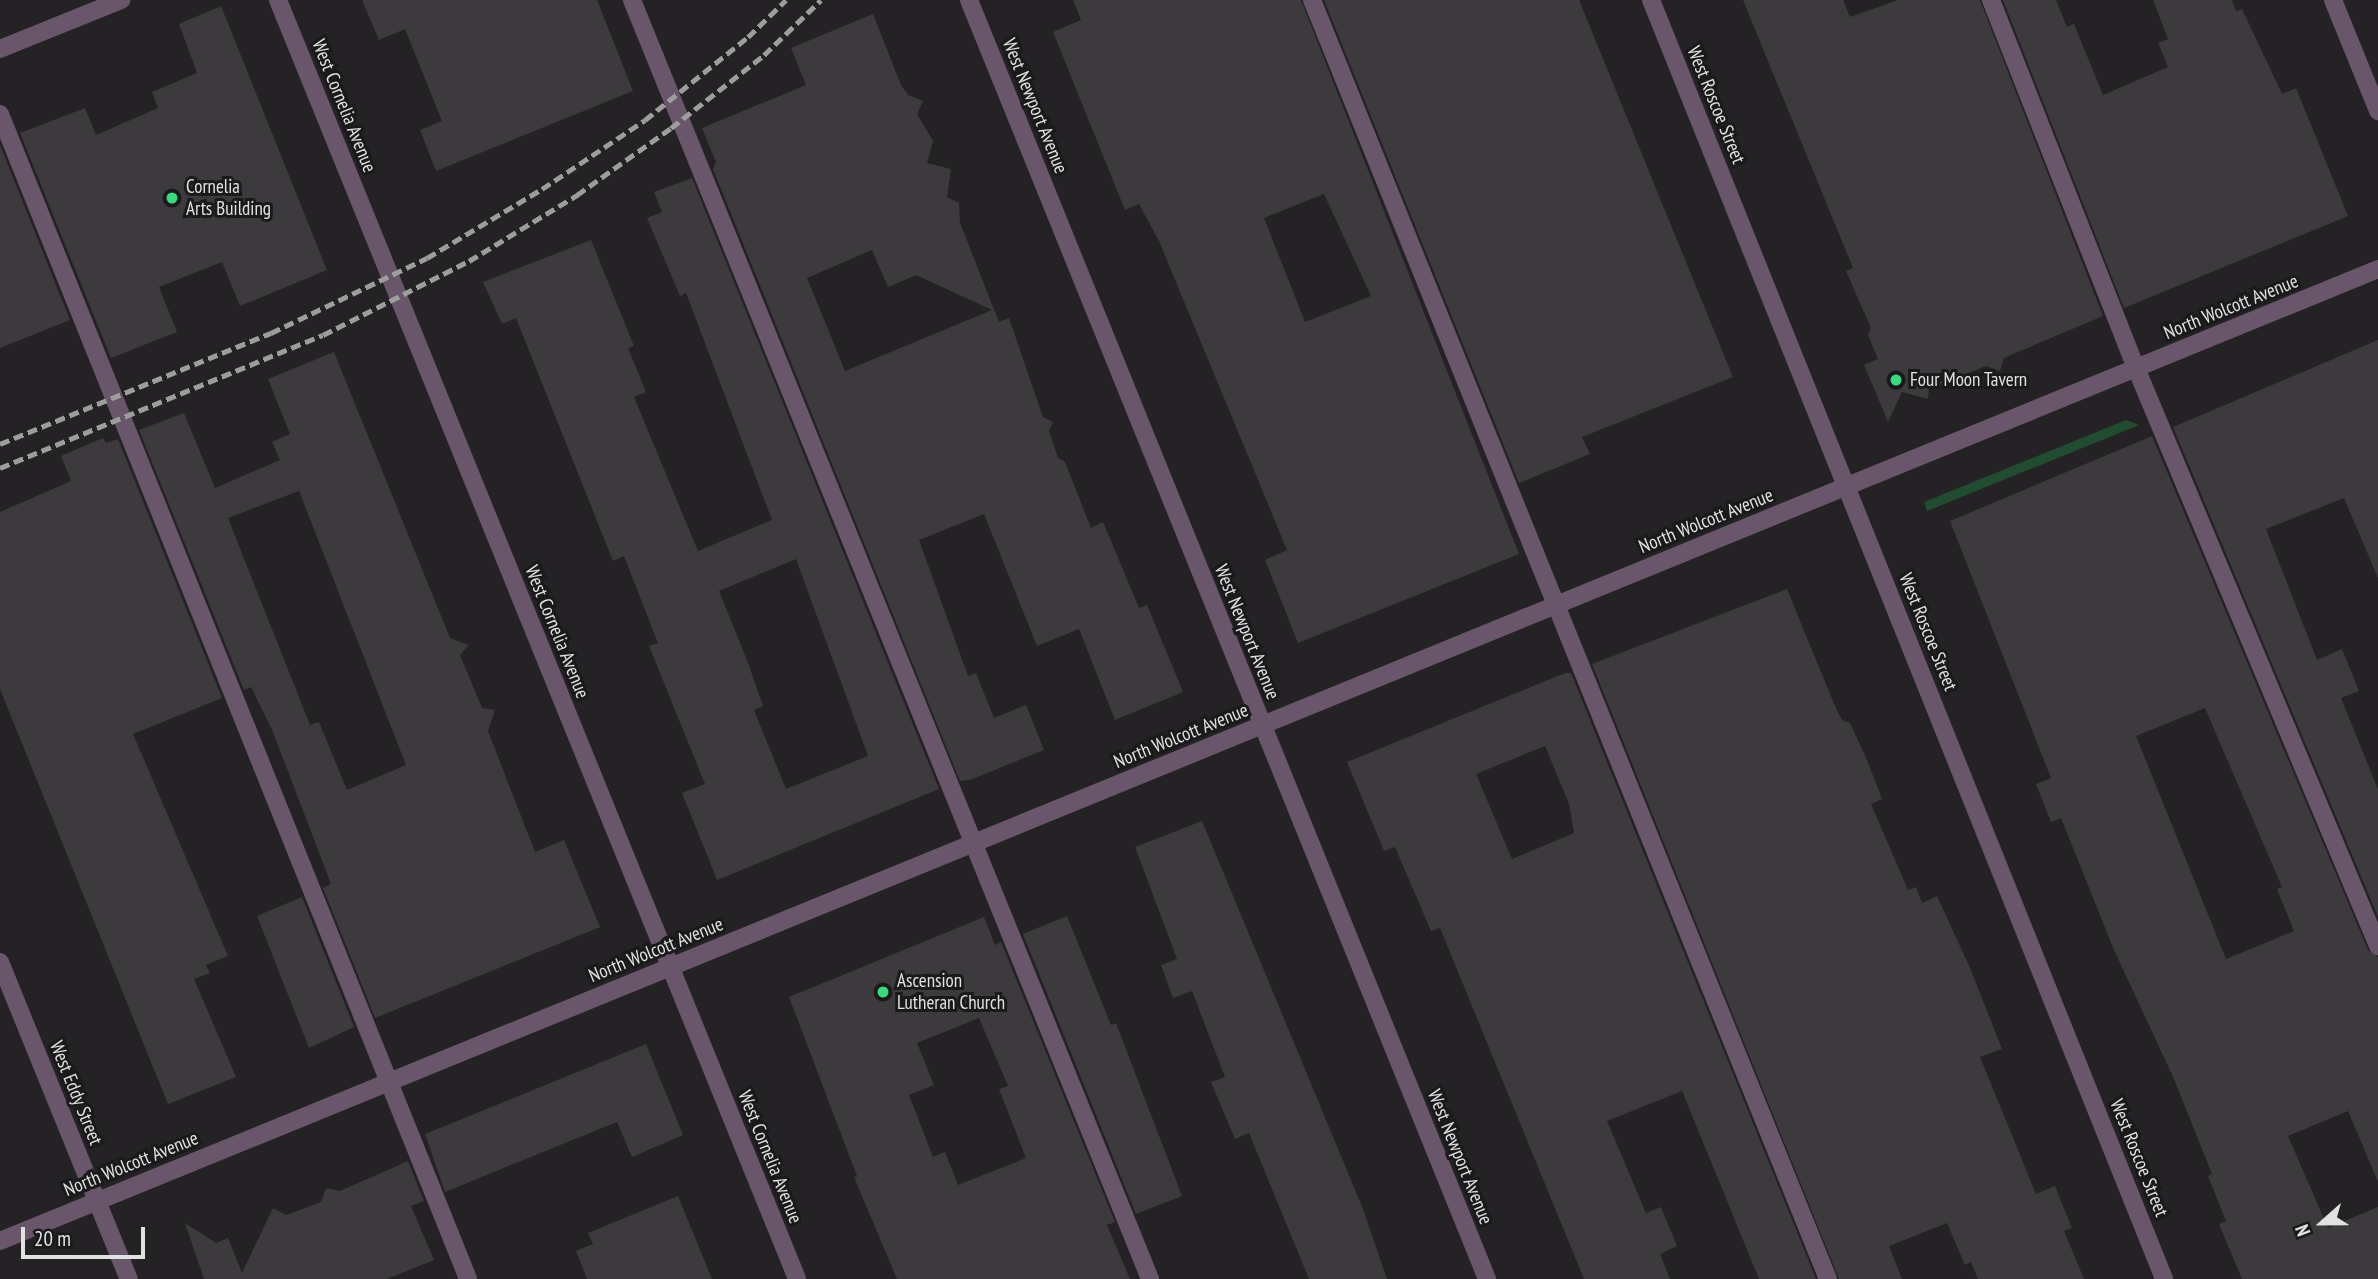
<!DOCTYPE html>
<style>
body{margin:0}
#map{position:relative;width:2378px;height:1279px;overflow:hidden;background:#242224;font-family:"PT Sans Narrow",sans-serif}
div>[style]{position:absolute}
.green>*{inset:0;background:#224c31}
.building>*{inset:0;background:#3c3a3c}
.service>*{height:18px;margin:-9px;padding:0 9px;transform-origin:9px;border-radius:9px;background:#69566a}
.minor>*{height:18px;margin:-9px;padding:0 9px;transform-origin:9px;border-radius:9px;background:#69566a}
.rail>*{height:5px;margin-top:-2.5px;transform-origin:0;background:repeating-linear-gradient(90deg,#9e9d9e 0 10px,transparent 0 15px)}
.dots>*{width:19px;height:19px;translate:-50% -50%;box-sizing:border-box;border:4px solid #1a191b;border-radius:50%}
span{translate:-50% -50%;white-space:nowrap;text-align:center;line-height:1.15;-webkit-text-stroke:6px #1a191b;paint-order:stroke}
.street-label{font-size:19px;color:#e2e1e2}
.poi-label{font-size:19px;color:#e2e1e2}
.left{translate:0 -50%;text-align:left}
.north{position:absolute;left:2287px;top:1188px;width:70px;height:70px;-webkit-text-stroke:5px #1a191b;paint-order:stroke;rotate:249deg;font-size:19px;font-weight:700;line-height:28px;text-align:center;color:#e2e1e2}
.north::after{content:'';display:block;margin:auto;width:24px;height:32px;background:#e2e1e2;clip-path:polygon(50% 0,100% 100%,50% 72%,0 100%)}
.scale{position:absolute;left:21px;top:1227px;width:124px;height:32px;box-sizing:border-box;border:4px solid #e2e1e2;border-top:0;padding-left:9px;font-size:21px;line-height:24px;white-space:nowrap;color:#e2e1e2;-webkit-text-stroke:5px #1a191b;paint-order:stroke}
</style>
<div id="map">
<div class="green">
<i style="clip-path:polygon(2126px 420px,2139px 425px,1927px 511px,1924px 502px)"></i>
</div>
<div class="building">
<i style="clip-path:polygon(362px 0,597px 0,633px 91px,436px 171px,420px 130px,442px 121px,405px 29px,379px 40px)"></i>
<i style="clip-path:polygon(evenodd,1073px 0,1301px 0,1519px 554px,1298px 643px,1265px 560px,1287px 550px,1159px 241px,1139px 204px,1125px 210px,1053px 32px,1081px 20px,1073px 0,1324px 194px,1371px 296px,1305px 322px,1264px 218px,1324px 194px)"></i>
<i style="clip-path:polygon(1324px 0,1579px 0,1733px 377px,1582px 437px,1590px 454px,1519px 483px)"></i>
<i style="clip-path:polygon(1743px 0,1843px 0,1850px 17px,1898px 0,1980px 0,2103px 316px,2004px 358px,2000px 371px,1986px 366px,1929px 389px,1928px 399px,1902px 392px,1888px 422px,1864px 365px,1878px 359px,1868px 335px,1871px 328px,1846px 271px,1853px 268px)"></i>
<i style="clip-path:polygon(2003px 0,2056px 0,2067px 27px,2074px 24px,2103px 95px,2168px 67px,2158px 43px,2168px 39px,2153px 0,2232px 0,2236px 11px,2242px 9px,2282px 94px,2296px 88px,2348px 216px,2124px 308px)"></i>
<i style="clip-path:polygon(221px 6px,327px 270px,240px 306px,222px 262px,159px 287px,177px 332px,111px 358px,20px 133px,85px 108px,96px 135px,158px 108px,152px 92px,197px 73px,179px 24px)"></i>
<i style="clip-path:polygon(evenodd,873px 14px,901px 85px,908px 95px,923px 101px,917px 114px,933px 141px,927px 163px,951px 169px,947px 197px,959px 203px,960px 223px,999px 322px,1009px 318px,1043px 417px,1053px 422px,1049px 431px,1058px 458px,1065px 462px,1091px 528px,1103px 522px,1139px 608px,1147px 605px,1183px 692px,1115px 720px,1079px 629px,1037px 646px,984px 514px,919px 540px,968px 676px,976px 673px,994px 718px,1026px 705px,1044px 750px,970px 780px,960px 781px,713px 169px,716px 162px,702px 128px,806px 85px,791px 48px,873px 14px,872px 250px,888px 287px,916px 275px,992px 310px,845px 371px,807px 278px,872px 250px)"></i>
<i style="clip-path:polygon(0 145px,70px 320px,0 348px)"></i>
<i style="clip-path:polygon(evenodd,692px 178px,939px 789px,717px 880px,682px 793px,705px 784px,649px 646px,658px 643px,624px 556px,613px 561px,516px 318px,502px 324px,483px 282px,591px 240px,634px 346px,628px 348px,646px 392px,634px 397px,698px 551px,772px 520px,686px 293px,680px 296px,647px 218px,662px 212px,654px 192px,692px 178px,796px 559px,868px 756px,786px 789px,754px 710px,763px 706px,747px 660px,719px 591px,796px 559px)"></i>
<i style="clip-path:polygon(2378px 340px,2378px 578px,2344px 498px,2266px 529px,2317px 660px,2342px 649px,2359px 691px,2341px 698px,2378px 789px,2378px 917px,2173px 427px)"></i>
<i style="clip-path:polygon(evenodd,334px 352px,450px 638px,469px 645px,460px 655px,482px 708px,495px 710px,488px 731px,535px 852px,564px 840px,600px 927px,375px 1018px,323px 888px,331px 884px,273px 732px,251px 687px,244px 690px,139px 430px,184px 413px,215px 488px,280px 460px,272px 442px,290px 434px,268px 379px,334px 352px,299px 491px,406px 765px,347px 790px,319px 722px,310px 725px,228px 518px,299px 491px)"></i>
<i style="clip-path:polygon(evenodd,2152px 436px,2368px 950px,2378px 957px,2378px 1182px,2348px 1111px,2288px 1136px,2328px 1228px,2378px 1207px,2378px 1279px,2242px 1279px,2219px 1224px,2226px 1221px,2208px 1176px,2212px 1174px,2174px 1079px,2114px 950px,2061px 818px,2051px 822px,2036px 784px,2051px 778px,1950px 521px,2152px 436px,2205px 708px,2282px 887px,2277px 889px,2294px 931px,2226px 959px,2136px 736px,2205px 708px)"></i>
<i style="clip-path:polygon(103px 438px,106px 443px,118px 439px,222px 698px,133px 734px,228px 956px,206px 965px,210px 973px,194px 979px,236px 1077px,168px 1104px,0 689px,0 512px,71px 481px,61px 456px)"></i>
<i style="clip-path:polygon(1787px 589px,1835px 706px,1842px 720px,1850px 723px,1867px 760px,1882px 799px,1871px 804px,1908px 890px,1916px 887px,1922px 903px,1937px 896px,1970px 968px,2002px 1049px,1980px 1057px,2036px 1194px,2055px 1186px,2072px 1228px,2064px 1231px,2084px 1279px,1978px 1279px,1971px 1262px,1965px 1265px,1947px 1223px,1889px 1246px,1902px 1279px,1839px 1279px,1592px 664px)"></i>
<i style="clip-path:polygon(evenodd,1565px 673px,1571px 673px,1816px 1279px,1759px 1279px,1682px 1091px,1607px 1121px,1646px 1213px,1661px 1207px,1677px 1246px,1660px 1254px,1670px 1279px,1584px 1279px,1440px 928px,1431px 931px,1395px 847px,1384px 851px,1347px 762px,1565px 673px,1545px 746px,1569px 804px,1574px 833px,1512px 859px,1476px 774px,1545px 746px)"></i>
<i style="clip-path:polygon(1202px 821px,1363px 1209px,1387px 1279px,1309px 1279px,1249px 1133px,1235px 1139px,1211px 1082px,1225px 1077px,1192px 991px,1173px 998px,1161px 965px,1177px 959px,1135px 847px)"></i>
<i style="clip-path:polygon(302px 897px,354px 1027px,309px 1048px,257px 916px)"></i>
<i style="clip-path:polygon(1067px 916px,1111px 1025px,1116px 1023px,1182px 1196px,1136px 1214px,1023px 934px)"></i>
<i style="clip-path:polygon(evenodd,984px 917px,995px 945px,1001px 942px,1115px 1222px,1107px 1225px,1130px 1279px,897px 1279px,854px 1177px,857px 1176px,789px 997px,984px 917px,979px 1018px,1008px 1086px,999px 1089px,1026px 1158px,958px 1185px,945px 1152px,933px 1157px,909px 1095px,934px 1085px,917px 1043px,979px 1018px)"></i>
<i style="clip-path:polygon(646px 1044px,683px 1135px,632px 1157px,617px 1122px,445px 1192px,425px 1134px)"></i>
<i style="clip-path:polygon(408px 1161px,424px 1201px,411px 1206px,434px 1260px,387px 1279px,204px 1279px,185px 1223px,216px 1243px,228px 1238px,242px 1273px,273px 1208px,286px 1215px,321px 1202px,326px 1188px,340px 1191px)"></i>
<i style="clip-path:polygon(678px 1196px,712px 1279px,587px 1279px,576px 1251px,593px 1244px,588px 1233px)"></i>
</div>
<div class="service">
<i style="left:632px;top:0;width:1380px;rotate:67.95deg"></i>
<i style="left:1312px;top:0;width:1379px;rotate:68.03deg"></i>
<i style="left:1991px;top:0;width:396px;rotate:68.5deg"></i>
<i style="left:2136px;top:368px;width:627px;rotate:67.28deg"></i>
<i style="left:0;top:114px;width:1255px;rotate:68.11deg"></i>
</div>
<div class="minor">
<i style="left:278px;top:0;width:1380px;rotate:67.91deg"></i>
<i style="left:969px;top:0;width:1380px;rotate:67.95deg"></i>
<i style="left:1651px;top:0;width:1378px;rotate:68.14deg"></i>
<i style="left:2333px;top:0;width:120px;rotate:67.9deg"></i>
<i style="left:0;top:49px;width:131px;rotate:-22deg"></i>
<i style="left:0;top:962px;width:342px;rotate:67.9deg"></i>
<i style="left:0;top:1241px;width:2569px;rotate:-22.23deg"></i>
</div>
<div class="rail">
<i style="left:0;top:444px;width:293px;rotate:-22.3deg"></i>
<i style="left:271px;top:333px;width:173px;rotate:-25.7deg"></i>
<i style="left:427px;top:258px;width:134px;rotate:-31deg"></i>
<i style="left:542px;top:189px;width:124px;rotate:-33.8deg"></i>
<i style="left:645px;top:120px;width:132px;rotate:-38.9deg"></i>
<i style="left:748px;top:37px;width:53px;rotate:-44.2deg"></i>
<i style="left:0;top:468px;width:349px;rotate:-22.4deg"></i>
<i style="left:323px;top:335px;width:164px;rotate:-26.9deg"></i>
<i style="left:469px;top:261px;width:127px;rotate:-31.4deg"></i>
<i style="left:577px;top:195px;width:115px;rotate:-35.5deg"></i>
<i style="left:671px;top:128px;width:118px;rotate:-38.1deg"></i>
<i style="left:764px;top:55px;width:79px;rotate:-44deg"></i>
</div>
<div class="dots">
<i style="left:172px;top:198px;background:#3cd77e"></i>
<i style="left:1896px;top:380px;background:#3cd77e"></i>
<i style="left:883px;top:992px;background:#3cd77e"></i>
</div>
<div class="street-label">
<span style="left:1716px;top:105px;rotate:68deg">West Roscoe Street</span>
<span style="left:344px;top:106px;rotate:68deg">West Cornelia Avenue</span>
<span style="left:1035px;top:106px;rotate:68deg">West Newport Avenue</span>
<span style="left:2231px;top:307px;rotate:-22deg">North Wolcott Avenue</span>
<span style="left:1706px;top:521px;rotate:-22deg">North Wolcott Avenue</span>
<span style="left:557px;top:632px;rotate:68deg">West Cornelia Avenue</span>
<span style="left:1247px;top:632px;rotate:68deg">West Newport Avenue</span>
<span style="left:1928px;top:632px;rotate:68deg">West Roscoe Street</span>
<span style="left:1181px;top:736px;rotate:-22deg">North Wolcott Avenue</span>
<span style="left:656px;top:950px;rotate:-22deg">North Wolcott Avenue</span>
<span style="left:76px;top:1093px;rotate:68deg">West Eddy Street</span>
<span style="left:770px;top:1157px;rotate:68deg">West Cornelia Avenue</span>
<span style="left:1460px;top:1157px;rotate:68deg">West Newport Avenue</span>
<span style="left:2139px;top:1158px;rotate:68deg">West Roscoe Street</span>
<span style="left:131px;top:1164px;rotate:-22deg">North Wolcott Avenue</span>
</div>
<div class="poi-label">
<span class="left" style="left:186px;top:198px">Cornelia<br>Arts Building</span>
<span class="left" style="left:1910px;top:380px">Four Moon Tavern</span>
<span class="left" style="left:897px;top:992px">Ascension<br>Lutheran Church</span>
</div>
<div class="north">N</div>
<div class="scale">20 m</div>
</div>
